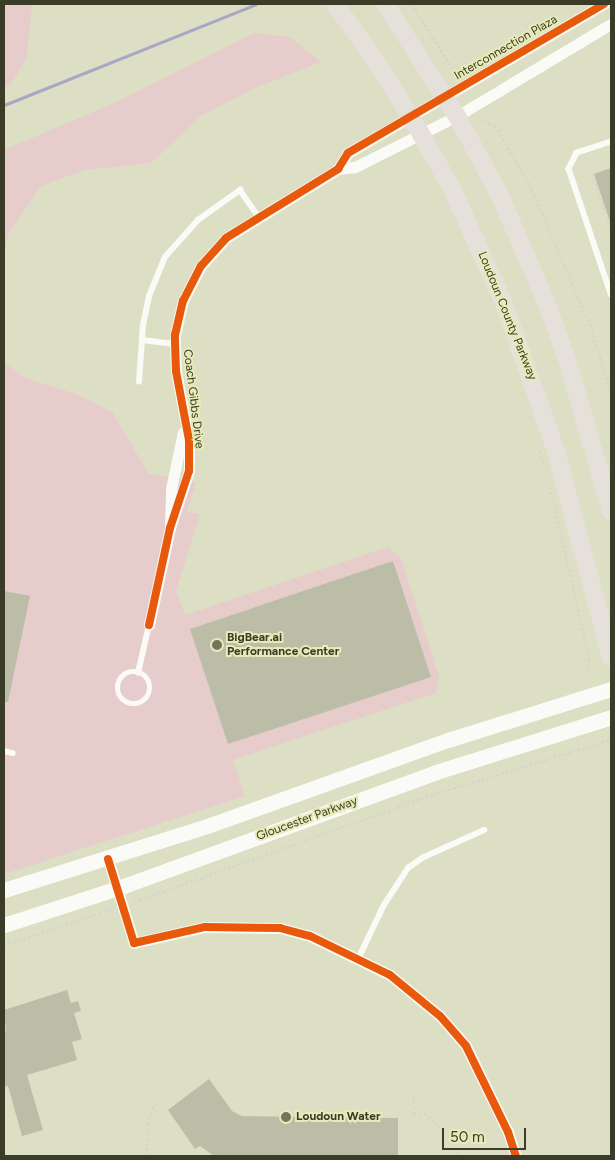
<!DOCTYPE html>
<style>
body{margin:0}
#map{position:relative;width:615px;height:1160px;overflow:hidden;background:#dcdfc3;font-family:Figtree,sans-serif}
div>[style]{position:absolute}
.green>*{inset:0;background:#e6cccb}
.stream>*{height:3px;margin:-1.5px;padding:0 1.5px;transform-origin:1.5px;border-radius:1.5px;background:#aca6c6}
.building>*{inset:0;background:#bbbda7}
.path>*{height:2px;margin-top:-1px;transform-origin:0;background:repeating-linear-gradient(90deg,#d4d4cc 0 2.5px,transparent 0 5px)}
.lane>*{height:5.5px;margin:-2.75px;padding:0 2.75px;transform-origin:2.75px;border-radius:2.75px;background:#fafaf6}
.lane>.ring{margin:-2.75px;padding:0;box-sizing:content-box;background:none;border:5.5px solid #fafaf6;border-radius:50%}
.street>*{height:11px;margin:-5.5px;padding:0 5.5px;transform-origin:5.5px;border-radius:5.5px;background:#fafaf6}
.secondary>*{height:15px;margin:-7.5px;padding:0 7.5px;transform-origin:7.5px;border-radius:7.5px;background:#fafaf6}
.primary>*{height:18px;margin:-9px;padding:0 9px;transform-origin:9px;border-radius:9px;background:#e5e1da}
.cycleway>*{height:8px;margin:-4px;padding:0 4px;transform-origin:4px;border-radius:4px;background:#e8590c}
.dots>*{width:14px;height:14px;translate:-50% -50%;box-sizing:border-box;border:2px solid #e6ebb7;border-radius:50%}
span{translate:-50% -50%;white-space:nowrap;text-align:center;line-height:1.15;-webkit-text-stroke:4px #e6ebb7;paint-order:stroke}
.street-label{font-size:12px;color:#3b3c28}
.poi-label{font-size:12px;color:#3b3c28;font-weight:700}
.left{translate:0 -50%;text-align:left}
.frame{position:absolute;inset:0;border:5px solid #3b3c28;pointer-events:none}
.scale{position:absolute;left:442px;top:1128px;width:84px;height:22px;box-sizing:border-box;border:2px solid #3b3c28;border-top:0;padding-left:6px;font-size:15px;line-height:18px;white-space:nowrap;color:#3b3c28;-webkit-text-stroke:4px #e6ebb7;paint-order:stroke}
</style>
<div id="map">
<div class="green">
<i style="clip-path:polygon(4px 4px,32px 4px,27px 57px,12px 83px,4px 88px)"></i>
<i style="clip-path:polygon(254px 33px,290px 37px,321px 62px,253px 89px,201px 116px,151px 163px,85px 170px,41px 186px,9px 233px,4px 252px,4px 150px,112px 104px)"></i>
<i style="clip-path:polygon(4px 362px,25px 378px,79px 395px,112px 412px,149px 474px,196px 482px,187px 512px,200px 514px,176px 591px,185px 615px,388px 547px,401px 558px,439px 676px,436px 693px,233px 760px,245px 796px,4px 874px)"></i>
</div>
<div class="stream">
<i style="left:4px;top:105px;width:271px;rotate:-21.8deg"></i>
</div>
<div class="building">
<i style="clip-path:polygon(611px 168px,611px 221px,610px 222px,594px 174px)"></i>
<i style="clip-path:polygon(393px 561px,431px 677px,228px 744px,190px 629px)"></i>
<i style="clip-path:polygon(4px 591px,30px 596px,8px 702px,4px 702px)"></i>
<i style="clip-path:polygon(67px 990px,71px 1003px,78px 1001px,81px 1011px,74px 1013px,82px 1039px,72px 1042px,77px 1060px,27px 1075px,43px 1130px,22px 1136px,8px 1086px,4px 1087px,4px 1032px,6px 1031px,4px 1010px)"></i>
<i style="clip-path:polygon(209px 1079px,232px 1111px,242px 1116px,398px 1118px,398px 1156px,214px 1156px,200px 1146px,195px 1149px,168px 1110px)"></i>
</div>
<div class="path">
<i style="left:411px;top:4px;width:77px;rotate:57.1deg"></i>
<i style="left:484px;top:121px;width:12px;rotate:24deg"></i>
<i style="left:495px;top:126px;width:69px;rotate:59.7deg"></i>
<i style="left:530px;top:186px;width:151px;rotate:66.7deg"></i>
<i style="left:590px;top:325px;width:71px;rotate:72.8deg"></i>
<i style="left:592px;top:174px;width:60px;rotate:71.6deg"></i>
<i style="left:540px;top:451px;width:13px;rotate:77deg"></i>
<i style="left:550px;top:487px;width:176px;rotate:77.2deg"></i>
<i style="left:589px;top:659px;width:16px;rotate:97deg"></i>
<i style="left:134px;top:902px;width:324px;rotate:-19.7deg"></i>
<i style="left:439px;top:793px;width:180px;rotate:-17.1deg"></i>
<i style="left:4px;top:946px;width:115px;rotate:-18.7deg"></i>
<i style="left:414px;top:1092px;width:22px;rotate:90deg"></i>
<i style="left:414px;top:1114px;width:10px"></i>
<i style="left:424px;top:1114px;width:15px;rotate:37deg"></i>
<i style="left:436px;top:1123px;width:41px;rotate:54deg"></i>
<i style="left:146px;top:1156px;width:32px;rotate:-86deg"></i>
<i style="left:148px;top:1124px;width:16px;rotate:-76deg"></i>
<i style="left:152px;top:1108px;width:9px;rotate:-41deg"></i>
</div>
<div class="lane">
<i style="left:611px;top:142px;width:36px;rotate:162deg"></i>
<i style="left:577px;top:153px;width:18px;rotate:117deg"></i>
<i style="left:569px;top:169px;width:132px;rotate:71.4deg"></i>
<i style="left:142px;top:340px;width:33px;rotate:7deg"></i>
<i style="left:139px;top:382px;width:57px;rotate:-86deg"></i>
<i style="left:143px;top:325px;width:30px;rotate:-78deg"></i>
<i style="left:149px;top:296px;width:42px;rotate:-67.7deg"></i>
<i style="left:165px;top:257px;width:50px;rotate:-48.3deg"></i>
<i style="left:198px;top:220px;width:52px;rotate:-35.5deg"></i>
<i style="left:240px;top:190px;width:33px;rotate:55deg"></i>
<i class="ring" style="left:118px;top:672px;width:26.5px;height:26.5px"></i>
<i style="left:138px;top:673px;width:49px;rotate:-77.1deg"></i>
<i style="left:4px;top:751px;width:9px;rotate:13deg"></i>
<i style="left:358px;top:959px;width:60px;rotate:-64.3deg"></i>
<i style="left:384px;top:905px;width:44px;rotate:-57deg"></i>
<i style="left:408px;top:868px;width:19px;rotate:-35deg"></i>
<i style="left:424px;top:857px;width:66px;rotate:-24.2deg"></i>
</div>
<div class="street">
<i style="left:338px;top:169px;width:17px;rotate:-7deg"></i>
<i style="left:355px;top:167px;width:114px;rotate:-26.6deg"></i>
<i style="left:457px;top:116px;width:179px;rotate:-30.9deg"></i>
<i style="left:170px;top:523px;width:34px;rotate:-88deg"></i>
<i style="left:171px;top:489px;width:58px;rotate:-78.1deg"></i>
<i style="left:149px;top:625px;width:99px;rotate:-77.8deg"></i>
<i style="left:170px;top:528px;width:60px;rotate:-71.6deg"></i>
<i style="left:189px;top:471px;width:31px;rotate:-90deg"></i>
<i style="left:189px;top:440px;width:70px;rotate:-100.7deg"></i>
<i style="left:176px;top:371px;width:36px;rotate:-92deg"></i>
<i style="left:175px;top:335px;width:35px;rotate:-77deg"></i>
<i style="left:183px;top:301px;width:39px;rotate:-63deg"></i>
<i style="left:201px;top:266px;width:38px;rotate:-48deg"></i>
<i style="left:226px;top:238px;width:132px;rotate:-31.6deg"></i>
<i style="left:338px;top:169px;width:19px;rotate:-58deg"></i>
<i style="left:348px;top:153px;width:296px;rotate:-30.2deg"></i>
<i style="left:108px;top:859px;width:88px;rotate:72.8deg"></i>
<i style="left:134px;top:943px;width:73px;rotate:-12.7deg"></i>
<i style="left:205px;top:927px;width:75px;rotate:0.8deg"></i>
<i style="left:280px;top:928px;width:31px;rotate:15deg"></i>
<i style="left:310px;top:936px;width:89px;rotate:26deg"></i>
<i style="left:390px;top:975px;width:65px;rotate:39.4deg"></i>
<i style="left:440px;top:1016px;width:40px;rotate:49deg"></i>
<i style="left:466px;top:1046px;width:96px;rotate:64deg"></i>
<i style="left:508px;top:1132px;width:25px;rotate:72deg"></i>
</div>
<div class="secondary">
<i style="left:4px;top:890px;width:216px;rotate:-17.5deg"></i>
<i style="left:210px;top:825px;width:253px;rotate:-19.7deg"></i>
<i style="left:448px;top:740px;width:171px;rotate:-17.4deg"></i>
<i style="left:4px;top:925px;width:120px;rotate:-18deg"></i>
<i style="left:118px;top:888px;width:338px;rotate:-20deg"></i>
<i style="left:436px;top:772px;width:183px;rotate:-17.4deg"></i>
</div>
<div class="primary">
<i style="left:335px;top:4px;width:74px;rotate:54.4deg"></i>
<i style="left:378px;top:64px;width:82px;rotate:58.4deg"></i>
<i style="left:421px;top:134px;width:65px;rotate:60.7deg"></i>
<i style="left:453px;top:191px;width:121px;rotate:65.6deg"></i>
<i style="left:503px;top:301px;width:159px;rotate:70.5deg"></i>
<i style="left:556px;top:451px;width:214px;rotate:75.1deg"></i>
<i style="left:385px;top:4px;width:133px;rotate:57.3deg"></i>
<i style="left:457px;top:116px;width:91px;rotate:61.7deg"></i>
<i style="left:500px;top:196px;width:116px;rotate:66.5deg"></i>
<i style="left:546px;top:302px;width:61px;rotate:69.8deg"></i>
<i style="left:567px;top:359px;width:158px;rotate:73.9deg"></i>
</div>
<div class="cycleway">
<i style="left:149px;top:625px;width:99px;rotate:-77.8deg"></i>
<i style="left:170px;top:528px;width:60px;rotate:-71.6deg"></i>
<i style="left:189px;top:471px;width:31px;rotate:-90deg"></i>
<i style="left:189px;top:440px;width:70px;rotate:-100.7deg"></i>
<i style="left:176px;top:371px;width:36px;rotate:-92deg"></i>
<i style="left:175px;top:335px;width:35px;rotate:-77deg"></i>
<i style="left:183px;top:301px;width:39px;rotate:-63deg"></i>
<i style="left:201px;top:266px;width:38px;rotate:-48deg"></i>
<i style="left:226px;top:238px;width:132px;rotate:-31.6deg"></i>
<i style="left:338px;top:169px;width:19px;rotate:-58deg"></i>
<i style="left:348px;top:153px;width:296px;rotate:-30.2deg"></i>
<i style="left:108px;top:859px;width:88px;rotate:72.8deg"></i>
<i style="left:134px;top:943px;width:73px;rotate:-12.7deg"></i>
<i style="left:205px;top:927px;width:75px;rotate:0.8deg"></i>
<i style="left:280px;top:928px;width:31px;rotate:15deg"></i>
<i style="left:310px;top:936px;width:89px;rotate:26deg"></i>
<i style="left:390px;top:975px;width:65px;rotate:39.4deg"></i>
<i style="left:440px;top:1016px;width:40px;rotate:49deg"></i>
<i style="left:466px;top:1046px;width:96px;rotate:64deg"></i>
<i style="left:508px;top:1132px;width:25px;rotate:72deg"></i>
</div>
<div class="dots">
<i style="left:217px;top:645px;background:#73755e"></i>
<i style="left:286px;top:1117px;background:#73755e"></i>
</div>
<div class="street-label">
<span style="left:506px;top:48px;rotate:-30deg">Interconnection Plaza</span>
<span style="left:507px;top:316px;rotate:68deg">Loudoun County Parkway</span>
<span style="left:193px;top:399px;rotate:83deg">Coach Gibbs Drive</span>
<span style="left:307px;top:819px;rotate:-20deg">Gloucester Parkway</span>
</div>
<div class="poi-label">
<span class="left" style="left:227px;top:645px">BigBear.ai<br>Performance Center</span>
<span class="left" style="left:296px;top:1117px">Loudoun Water</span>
</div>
<div class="frame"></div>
<div class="scale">50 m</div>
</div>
